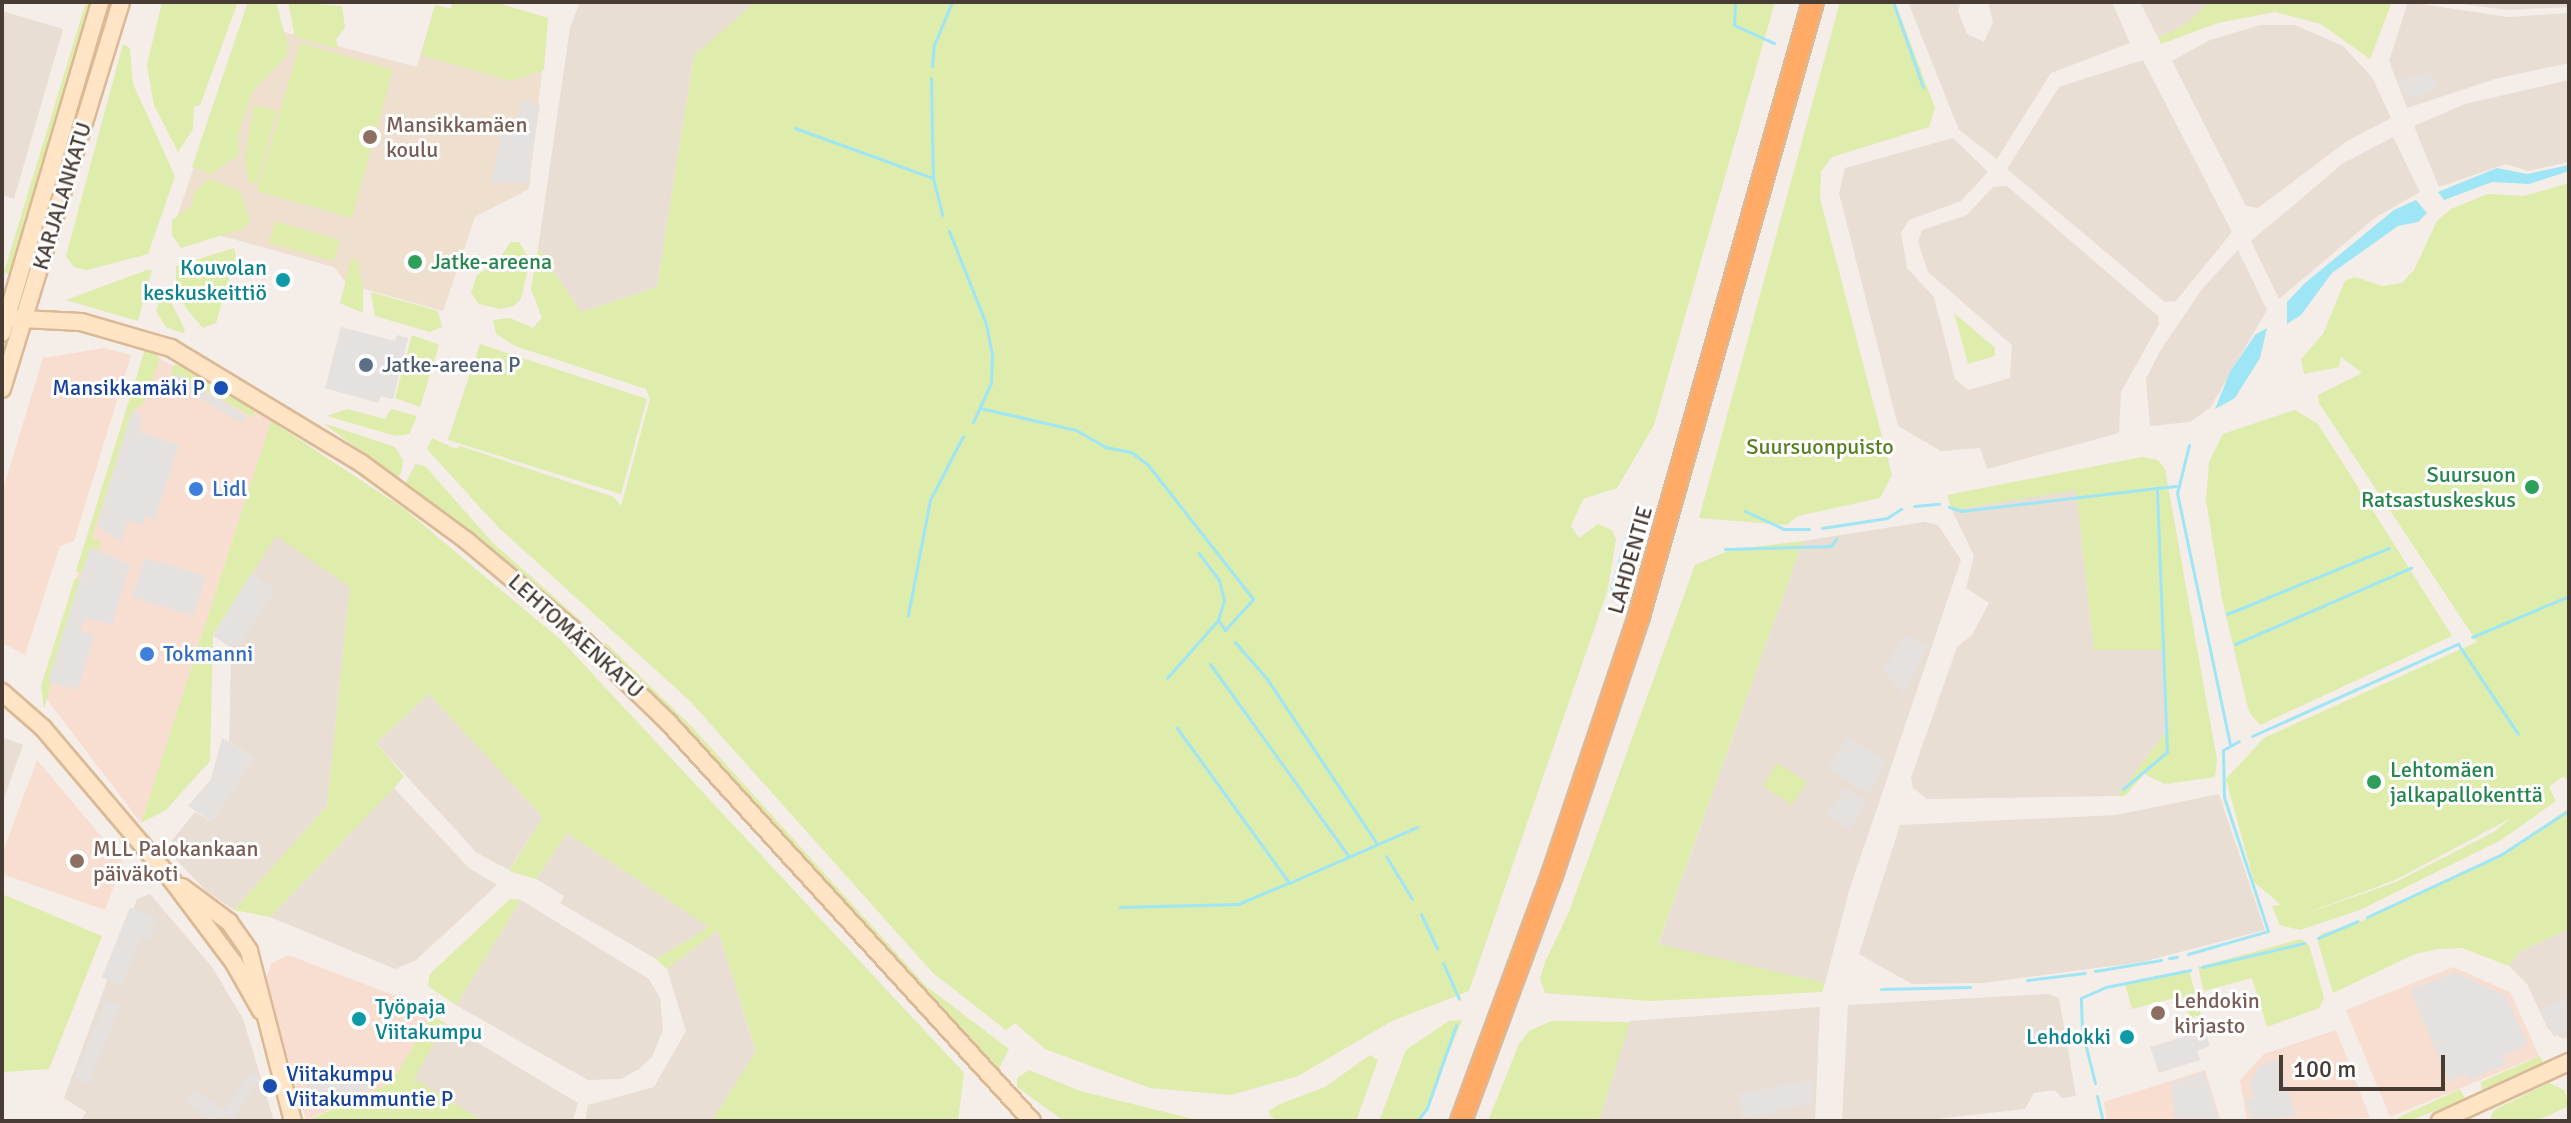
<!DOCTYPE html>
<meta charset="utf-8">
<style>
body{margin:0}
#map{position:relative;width:2571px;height:1123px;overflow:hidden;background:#f5ede7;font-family:Signika,sans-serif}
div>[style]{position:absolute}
.residential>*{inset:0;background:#e9ded4}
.commercial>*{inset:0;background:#f8ded0}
.education>*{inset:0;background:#efdfcf}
.green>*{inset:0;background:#deecac}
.parking>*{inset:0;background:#e5e1df}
.water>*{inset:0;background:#9ee6f6}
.stream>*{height:3px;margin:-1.5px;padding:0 1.5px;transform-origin:1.5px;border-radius:1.5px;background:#9ee6f6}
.roads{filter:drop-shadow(2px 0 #dbb995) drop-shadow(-2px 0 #dbb995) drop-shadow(0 2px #dbb995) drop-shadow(0 -2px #dbb995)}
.secondary>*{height:16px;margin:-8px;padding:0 8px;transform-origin:8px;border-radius:8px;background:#ffe4c6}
.highway>*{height:20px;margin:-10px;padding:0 10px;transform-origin:10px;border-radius:10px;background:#ffaa67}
.dots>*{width:22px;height:22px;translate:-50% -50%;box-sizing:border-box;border:4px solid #fff;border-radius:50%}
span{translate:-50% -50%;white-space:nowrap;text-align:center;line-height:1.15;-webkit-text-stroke:6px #fff;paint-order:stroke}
.education-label{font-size:22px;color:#785e54}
.left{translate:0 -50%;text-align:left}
.street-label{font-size:22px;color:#483c35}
.leisure-label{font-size:22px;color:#27864d}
.right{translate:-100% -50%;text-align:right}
.culture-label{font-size:22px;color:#0d838f}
.service-label{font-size:22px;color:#4e5e75}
.transit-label{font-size:22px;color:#164399}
.park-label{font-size:22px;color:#5b7f23}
.shop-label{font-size:22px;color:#366cbe}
.frame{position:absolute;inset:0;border:4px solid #483c35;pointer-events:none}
.scale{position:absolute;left:2279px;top:1055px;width:166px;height:36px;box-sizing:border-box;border:4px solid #483c35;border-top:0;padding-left:10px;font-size:24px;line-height:28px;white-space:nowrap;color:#483c35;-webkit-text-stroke:6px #fff;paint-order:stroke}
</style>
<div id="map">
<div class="residential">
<i style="clip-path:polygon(580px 2px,757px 3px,694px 56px,657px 287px,581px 312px,538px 248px,570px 28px)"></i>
<i style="clip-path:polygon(1908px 2px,1961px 2px,1958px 11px,1967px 34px,1984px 42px,1993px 22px,1988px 2px,2112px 2px,2130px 43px,2051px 73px,1997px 159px,1959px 130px)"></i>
<i style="clip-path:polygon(2140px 2px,2209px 2px,2186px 24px,2158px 38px)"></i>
<i style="clip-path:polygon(2408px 2px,2508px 17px,2569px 13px,2569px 63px,2495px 79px,2407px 108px,2389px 61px)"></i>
<i style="clip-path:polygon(2445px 2px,2569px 2px,2569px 7px,2508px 10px)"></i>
<i style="clip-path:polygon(2px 11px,63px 29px,14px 199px,2px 195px)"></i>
<i style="clip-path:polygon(2260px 25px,2295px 25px,2343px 46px,2372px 77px,2391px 118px,2347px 141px,2258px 208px,2246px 206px,2172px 61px,2210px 40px)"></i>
<i style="clip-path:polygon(2143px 60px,2232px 232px,2176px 301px,2165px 302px,2007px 169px,2059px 87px)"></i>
<i style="clip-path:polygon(2569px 80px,2569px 162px,2528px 171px,2506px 164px,2439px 187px,2414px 126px,2465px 104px)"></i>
<i style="clip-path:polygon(2393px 137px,2420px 192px,2376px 217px,2279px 299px,2251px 241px,2342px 164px)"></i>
<i style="clip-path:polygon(1953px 138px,1988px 172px,1961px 201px,1909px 220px,1901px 233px,1907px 268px,1934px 297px,1955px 379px,1968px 390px,2010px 378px,2012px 345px,1928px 272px,1918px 242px,1922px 230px,1967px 215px,1993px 187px,2007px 186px,2158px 316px,2159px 324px,2121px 392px,2119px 433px,1987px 469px,1980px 448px,1941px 451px,1898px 426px,1839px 193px,1845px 168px)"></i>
<i style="clip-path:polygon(2238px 250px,2267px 310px,2210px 408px,2190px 422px,2150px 426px,2146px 379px,2160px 351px,2202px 289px)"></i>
<i style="clip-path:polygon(2076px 489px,2094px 650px,2162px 649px,2169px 727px,2118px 796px,1927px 799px,1913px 788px,1911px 778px,1957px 647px,1972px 635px,1989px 603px,1966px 588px,1974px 556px,1952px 510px)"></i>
<i style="clip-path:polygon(1924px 522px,1938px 525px,1961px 560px,1849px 891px,1825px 983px,1658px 945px,1803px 541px)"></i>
<i style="clip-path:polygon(276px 535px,350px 587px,327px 806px,234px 910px,206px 891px,173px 856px,169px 844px,195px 812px,212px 822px,254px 758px,229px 742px,231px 658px,274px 590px,251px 573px)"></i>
<i style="clip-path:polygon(429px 694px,543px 817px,509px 870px,477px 853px,376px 743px)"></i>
<i style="clip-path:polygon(2px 737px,23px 745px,2px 804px)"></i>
<i style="clip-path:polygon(394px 788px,469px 868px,497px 885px,416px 960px,395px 969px,270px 917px)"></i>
<i style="clip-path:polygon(2219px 794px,2265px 930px,2142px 962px,1983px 983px,1912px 984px,1859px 954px,1900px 825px,2116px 815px)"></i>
<i style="clip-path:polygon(567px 833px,709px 927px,656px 959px,560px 903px,564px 896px,536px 879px)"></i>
<i style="clip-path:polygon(150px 894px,212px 967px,243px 1019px,274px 1121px,81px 1121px,86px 1112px,64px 1098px,137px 899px)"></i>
<i style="clip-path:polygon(521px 900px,649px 979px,660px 998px,663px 1030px,652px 1057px,639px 1069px,621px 1079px,588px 1080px,456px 1005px)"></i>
<i style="clip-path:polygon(2569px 929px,2569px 1037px,2563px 1039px,2548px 1029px,2527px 984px,2509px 966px,2519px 952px)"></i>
<i style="clip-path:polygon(718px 930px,756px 1052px,712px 1121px,585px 1121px,588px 1105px,654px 1087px,686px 1031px,667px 969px)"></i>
<i style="clip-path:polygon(2049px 994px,2059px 998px,2076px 1096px,2062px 1098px,2055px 1090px,2034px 1093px,2025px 1109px,1918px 1121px,1842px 1120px,1848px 1005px)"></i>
<i style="clip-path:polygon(1820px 1007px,1815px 1121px,1599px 1121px,1630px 1021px)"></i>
<i style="clip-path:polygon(445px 1023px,578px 1103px,573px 1121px,483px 1121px,413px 1079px)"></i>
</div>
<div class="commercial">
<i style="clip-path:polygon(104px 348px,131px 355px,74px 541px,60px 546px,25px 655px,2px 643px,2px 492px,43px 358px)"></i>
<i style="clip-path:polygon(145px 350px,271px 421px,141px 823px,42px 693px)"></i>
<i style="clip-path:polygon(37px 760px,123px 862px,105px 910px,2px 874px,2px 854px)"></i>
<i style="clip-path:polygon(288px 955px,404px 999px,432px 1015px,391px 1083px,306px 1120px,265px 981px,271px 964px)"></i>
<i style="clip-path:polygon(2453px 967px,2510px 992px,2539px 1056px,2390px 1117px,2346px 1010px)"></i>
<i style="clip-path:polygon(2336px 1030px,2370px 1118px,2247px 1121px,2240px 1080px,2264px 1054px)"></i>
<i style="clip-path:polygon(2205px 1070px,2221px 1121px,2107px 1121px,2104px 1102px)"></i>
</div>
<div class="education">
<i style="clip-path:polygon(453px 2px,494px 2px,548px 18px,529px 189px,475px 217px,443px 311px,347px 284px,334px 267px,175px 223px,243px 21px,417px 67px,435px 5px,451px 9px)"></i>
</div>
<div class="green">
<i style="clip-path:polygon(86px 2px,93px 2px,10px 275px,4px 272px)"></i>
<i style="clip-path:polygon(107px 2px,115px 2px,44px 232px,48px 195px)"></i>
<i style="clip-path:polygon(162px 2px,238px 2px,200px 105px,194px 107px,193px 129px,178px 152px,154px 105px,147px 65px)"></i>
<i style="clip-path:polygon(248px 2px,276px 2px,288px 46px,286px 56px,253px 91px,238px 135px,239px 155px,211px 174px,192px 167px)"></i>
<i style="clip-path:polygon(288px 2px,342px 6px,345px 28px,336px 39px,338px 49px,295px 37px)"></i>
<i style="clip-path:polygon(453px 2px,494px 2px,548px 18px,544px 70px,511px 81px,421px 55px,435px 5px,451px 9px)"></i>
<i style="clip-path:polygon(755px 2px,1775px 2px,1654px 425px,1617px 488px,1583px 499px,1571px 526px,1579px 538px,1598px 524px,1612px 530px,1616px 539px,1608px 589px,1469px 991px,1392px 1021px,1298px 1076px,1231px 1095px,1150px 1088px,1045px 1049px,1015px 1023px,1006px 1030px,933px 973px,690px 701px,498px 527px,427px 449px,432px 438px,456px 449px,460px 446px,614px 497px,621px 506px,650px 399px,646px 389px,515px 346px,496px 334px,493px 320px,510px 318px,533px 328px,542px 318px,531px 289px,538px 248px,581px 312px,657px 287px,694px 56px)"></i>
<i style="clip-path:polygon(1840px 2px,1895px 2px,1935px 108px,1929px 127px,1832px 157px,1821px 171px,1820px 198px,1892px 475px,1880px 498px,1798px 516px,1787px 525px,1699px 518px)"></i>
<i style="clip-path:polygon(2209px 2px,2392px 2px,2370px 59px,2321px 24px,2275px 12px,2218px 23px,2161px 44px,2158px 38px,2186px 24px)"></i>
<i style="clip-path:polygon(300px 43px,393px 70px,352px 218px,257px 191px)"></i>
<i style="clip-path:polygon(123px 44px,130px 48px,133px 84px,175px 176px,148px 254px,87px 270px,74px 267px,66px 256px)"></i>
<i style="clip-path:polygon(254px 105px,277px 111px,257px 184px,248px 182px,245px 156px)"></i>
<i style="clip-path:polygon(210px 179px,240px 191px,250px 221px,245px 228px,181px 248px,172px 235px,172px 220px,192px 206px,194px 192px)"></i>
<i style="clip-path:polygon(evenodd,2569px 183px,2569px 782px,2563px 776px,2549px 787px,2556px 801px,2501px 840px,2360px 910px,2300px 930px,2280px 925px,2272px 906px,2281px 905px,2254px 882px,2226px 779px,2264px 738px,2477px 642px,2319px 403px,2318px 395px,2362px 373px,2341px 357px,2339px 367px,2304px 374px,2301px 359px,2323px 334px,2345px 281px,2355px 277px,2382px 286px,2402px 283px,2414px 270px,2437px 221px,2451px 209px,2488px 194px,2524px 196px,2569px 183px,2533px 800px,2494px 832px,2396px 882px,2296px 917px,2395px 880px,2511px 818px,2533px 800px)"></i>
<i style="clip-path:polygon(275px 221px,340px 240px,334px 261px,269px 243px)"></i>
<i style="clip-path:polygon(511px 242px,519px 242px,530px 261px,521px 298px,514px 306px,500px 309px,479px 304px,471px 293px,477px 275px,496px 263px)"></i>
<i style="clip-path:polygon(234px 248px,236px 256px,216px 323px,203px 328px,186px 308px,176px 286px,176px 266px)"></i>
<i style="clip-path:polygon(356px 258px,363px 285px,363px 313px,340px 303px,351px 260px)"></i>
<i style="clip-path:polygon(147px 270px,152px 270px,138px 321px,66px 300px)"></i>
<i style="clip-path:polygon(164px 288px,185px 330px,183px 333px,166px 327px,156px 311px)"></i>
<i style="clip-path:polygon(371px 292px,438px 311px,442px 327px,430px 332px,375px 316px)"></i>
<i style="clip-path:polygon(1954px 313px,1995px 348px,1995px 356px,1968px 364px)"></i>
<i style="clip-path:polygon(412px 335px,439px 345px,420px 407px,395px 398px)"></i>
<i style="clip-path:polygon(480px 344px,647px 399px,621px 494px,448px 440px)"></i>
<i style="clip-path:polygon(146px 346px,158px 353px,159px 362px,143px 404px,132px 411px,92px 538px,101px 541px,98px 550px,90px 547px,82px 573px,76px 571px)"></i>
<i style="clip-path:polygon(182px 364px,256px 408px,253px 417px,178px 375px,170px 381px,174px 365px)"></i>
<i style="clip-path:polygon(347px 409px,385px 419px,391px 409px,417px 416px,409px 434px,396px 436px,327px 416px)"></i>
<i style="clip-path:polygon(2295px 410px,2318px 424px,2452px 636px,2260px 725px,2249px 712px,2222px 599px,2206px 500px,2209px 462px,2223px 434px)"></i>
<i style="clip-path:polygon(271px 421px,403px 508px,561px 640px,964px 1073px,958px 1121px,712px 1121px,756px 1051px,718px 930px,667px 969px,656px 959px,709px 927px,567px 833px,536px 879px,509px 871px,543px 817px,429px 694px,376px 743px,404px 776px,394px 788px,270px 917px,234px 910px,327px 806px,350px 587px,276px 536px,213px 635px,210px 761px,166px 810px,141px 823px)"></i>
<i style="clip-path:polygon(323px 423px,395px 447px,403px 460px,401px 473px,397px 478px)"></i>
<i style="clip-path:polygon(2142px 457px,2158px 460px,2165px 469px,2217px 760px,2215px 777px,2165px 784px,2144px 774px,2125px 796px,2118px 796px,2169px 727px,2162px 650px,2094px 650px,2076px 490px,1952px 510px,1947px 495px)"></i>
<i style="clip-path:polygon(415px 464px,425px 466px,492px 542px,596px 634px,406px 483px)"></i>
<i style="clip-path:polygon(1803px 541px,1658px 944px,1825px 983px,1822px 992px,1651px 1001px,1545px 993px,1540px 979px,1545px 962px,1569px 912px,1695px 565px,1730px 550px)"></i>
<i style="clip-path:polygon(75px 578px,80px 579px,44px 709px,41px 686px)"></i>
<i style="clip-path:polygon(604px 641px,694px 729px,926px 986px,1009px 1049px,997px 1073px,709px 753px,608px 652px)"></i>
<i style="clip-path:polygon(1777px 763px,1807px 782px,1792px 805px,1763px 786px)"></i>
<i style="clip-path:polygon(2569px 809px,2569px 929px,2519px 952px,2509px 966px,2462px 948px,2438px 949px,2415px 954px,2333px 993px,2318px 942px,2321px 934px,2364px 920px,2501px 855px)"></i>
<i style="clip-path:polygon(2px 894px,102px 936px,49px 1069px,2px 1072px)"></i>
<i style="clip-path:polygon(510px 899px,521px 900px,456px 1005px,428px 986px,430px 974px)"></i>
<i style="clip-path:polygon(2301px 939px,2309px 945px,2324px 998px,2319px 1008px,2267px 1027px,2252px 978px,2204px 991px,2198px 967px)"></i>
<i style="clip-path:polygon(2189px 970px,2201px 1015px,2190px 1018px,2182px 996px,2132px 1009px,2125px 984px)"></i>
<i style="clip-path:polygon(432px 1015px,445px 1023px,414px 1079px,483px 1121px,306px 1121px,391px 1083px)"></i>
<i style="clip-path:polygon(1462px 1020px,1421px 1121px,1379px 1121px,1406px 1050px,1449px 1021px)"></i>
<i style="clip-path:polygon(1551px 1021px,1630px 1022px,1599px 1121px,1488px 1121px,1519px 1044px,1529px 1031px)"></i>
<i style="clip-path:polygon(1370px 1055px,1378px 1060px,1356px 1121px,1278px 1121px,1270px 1116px,1269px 1111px,1280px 1104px,1325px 1087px)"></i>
<i style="clip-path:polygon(2540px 1056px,2544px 1065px,2482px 1093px,2481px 1082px)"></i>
<i style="clip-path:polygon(1029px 1070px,1080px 1091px,1193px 1119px,1236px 1121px,1064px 1121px,1017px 1087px,1017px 1078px)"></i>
<i style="clip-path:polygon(2549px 1083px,2564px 1090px,2569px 1106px,2536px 1121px,2489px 1121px,2494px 1110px)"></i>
<i style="clip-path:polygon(2460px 1089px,2465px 1099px,2409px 1121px,2391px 1121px)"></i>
</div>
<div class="parking">
<i style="clip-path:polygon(2431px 72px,2437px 89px,2407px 99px,2399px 80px)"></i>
<i style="clip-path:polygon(521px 101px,540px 105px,528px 183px,491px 183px,504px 119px,517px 121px)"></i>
<i style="clip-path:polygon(341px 327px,395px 341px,397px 335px,408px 338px,393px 399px,381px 396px,378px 403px,325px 388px)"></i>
<i style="clip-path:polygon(177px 374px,247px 416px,242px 423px,172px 382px)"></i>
<i style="clip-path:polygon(132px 411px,141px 414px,141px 432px,179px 445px,155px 519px,146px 516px,143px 525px,128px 521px,121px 542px,97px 526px)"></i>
<i style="clip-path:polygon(90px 547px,130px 565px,112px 625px,85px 618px,81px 631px,94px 635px,78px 690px,48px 682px)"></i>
<i style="clip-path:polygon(145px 558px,206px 576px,193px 616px,132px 597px)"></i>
<i style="clip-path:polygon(251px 573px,275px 590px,236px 651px,213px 636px)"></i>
<i style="clip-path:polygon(1905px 636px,1929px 645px,1903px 693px,1882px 671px)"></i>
<i style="clip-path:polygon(1848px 736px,1885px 761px,1868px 795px,1828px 768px)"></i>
<i style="clip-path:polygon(222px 738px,254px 758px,212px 822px,188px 806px,211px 779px)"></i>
<i style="clip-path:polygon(1845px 787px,1867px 802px,1849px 829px,1827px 814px)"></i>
<i style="clip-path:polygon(130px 907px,157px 918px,148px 941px,141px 938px,122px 985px,102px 977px)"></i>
<i style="clip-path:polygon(2455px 972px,2506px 996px,2528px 1044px,2503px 1056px,2507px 1064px,2469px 1081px,2466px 1074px,2449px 1082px,2410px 990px)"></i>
<i style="clip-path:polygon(2565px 997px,2569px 1030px,2554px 1037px,2540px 1010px)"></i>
<i style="clip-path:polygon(106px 1001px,120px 1006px,88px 1084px,74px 1078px)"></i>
<i style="clip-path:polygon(2205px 1030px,2210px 1046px,2197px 1051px,2200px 1060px,2159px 1073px,2150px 1047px)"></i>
<i style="clip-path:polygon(2277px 1059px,2297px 1116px,2252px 1121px,2245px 1100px,2254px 1097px,2249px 1082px,2260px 1065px)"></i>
<i style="clip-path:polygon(344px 1069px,348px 1078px,362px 1073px,368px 1090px,316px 1109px,306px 1083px)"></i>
<i style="clip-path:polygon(250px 1072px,260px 1078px,233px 1119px,225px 1114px,213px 1121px,186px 1103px,195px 1090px,225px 1110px)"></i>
<i style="clip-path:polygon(2204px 1072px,2220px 1121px,2175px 1121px,2171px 1083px)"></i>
<i style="clip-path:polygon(1813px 1079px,1812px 1103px,1743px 1119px,1739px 1093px)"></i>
</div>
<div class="water">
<i style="clip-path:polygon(2569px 165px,2569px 171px,2529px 184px,2492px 182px,2444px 200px,2438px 192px,2497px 168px,2527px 174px)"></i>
<i style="clip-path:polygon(2416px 200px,2427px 213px,2418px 222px,2398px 226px,2332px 273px,2301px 315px,2287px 324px,2287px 302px,2305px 283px,2394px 210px)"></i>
<i style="clip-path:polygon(2267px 328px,2260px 358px,2235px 398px,2215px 409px,2230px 372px,2255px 335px)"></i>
</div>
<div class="stream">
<i style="left:1735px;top:2px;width:23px;rotate:92deg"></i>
<i style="left:1734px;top:25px;width:44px;rotate:24.2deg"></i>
<i style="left:1893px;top:2px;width:90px;rotate:70.6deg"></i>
<i style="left:932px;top:66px;width:21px;rotate:-85deg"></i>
<i style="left:934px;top:45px;width:47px;rotate:-67.3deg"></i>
<i style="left:931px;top:78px;width:100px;rotate:88.9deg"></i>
<i style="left:933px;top:178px;width:38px;rotate:76deg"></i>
<i style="left:795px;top:128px;width:147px;rotate:19.9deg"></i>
<i style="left:949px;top:231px;width:100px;rotate:68.3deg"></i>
<i style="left:986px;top:324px;width:33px;rotate:79deg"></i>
<i style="left:992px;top:356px;width:27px;rotate:92deg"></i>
<i style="left:991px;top:383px;width:43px;rotate:114.8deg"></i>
<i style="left:980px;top:408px;width:98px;rotate:12.9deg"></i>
<i style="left:1076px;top:430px;width:34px;rotate:30deg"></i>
<i style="left:1105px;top:447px;width:26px;rotate:11deg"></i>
<i style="left:1131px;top:452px;width:21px;rotate:37deg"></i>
<i style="left:1148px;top:465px;width:170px;rotate:51.9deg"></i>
<i style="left:1253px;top:599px;width:42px;rotate:132.1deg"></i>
<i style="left:1225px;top:630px;width:12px;rotate:-125deg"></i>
<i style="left:1218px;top:620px;width:21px;rotate:-73deg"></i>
<i style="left:1224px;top:600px;width:21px;rotate:-104deg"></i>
<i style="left:1219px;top:580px;width:34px;rotate:-127deg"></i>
<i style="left:2189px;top:445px;width:49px;rotate:104deg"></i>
<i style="left:2177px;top:493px;width:257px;rotate:78.1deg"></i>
<i style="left:1914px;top:506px;width:25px;rotate:-5deg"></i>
<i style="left:1949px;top:507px;width:13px;rotate:18deg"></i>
<i style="left:1961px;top:511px;width:197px;rotate:-6.7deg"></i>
<i style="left:1745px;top:511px;width:43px;rotate:24.8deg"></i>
<i style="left:1784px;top:529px;width:25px"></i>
<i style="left:1822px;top:528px;width:66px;rotate:-8.7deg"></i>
<i style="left:1887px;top:518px;width:17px;rotate:-33deg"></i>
<i style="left:1725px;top:549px;width:106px;rotate:-1.6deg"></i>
<i style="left:1831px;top:546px;width:9px;rotate:-54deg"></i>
<i style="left:1611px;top:590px;width:76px;rotate:-74deg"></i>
<i style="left:2227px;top:614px;width:175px;rotate:-22.2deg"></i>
<i style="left:908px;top:615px;width:117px;rotate:-79.2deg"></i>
<i style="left:930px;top:500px;width:72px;rotate:-62.7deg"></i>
<i style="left:2472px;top:637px;width:105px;rotate:-22.9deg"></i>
<i style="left:1235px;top:642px;width:49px;rotate:49.1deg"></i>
<i style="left:1267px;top:679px;width:198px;rotate:56.3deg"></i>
<i style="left:2235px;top:644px;width:192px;rotate:-23.4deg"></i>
<i style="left:1210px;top:664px;width:236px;rotate:54.2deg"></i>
<i style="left:1167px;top:678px;width:76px;rotate:-48.7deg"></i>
<i style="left:1177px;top:728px;width:191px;rotate:54.1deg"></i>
<i style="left:1289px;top:883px;width:140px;rotate:-23.6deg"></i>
<i style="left:2252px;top:736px;width:226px;rotate:-24.1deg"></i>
<i style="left:2458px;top:644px;width:108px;rotate:56.3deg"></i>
<i style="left:2123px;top:789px;width:57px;rotate:-40.1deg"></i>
<i style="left:2167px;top:752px;width:264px;rotate:-92.2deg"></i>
<i style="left:2157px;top:488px;width:19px;rotate:-6deg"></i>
<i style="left:1386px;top:856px;width:50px;rotate:58.8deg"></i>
<i style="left:1120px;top:907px;width:118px;rotate:-1.5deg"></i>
<i style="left:1238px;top:904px;width:54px;rotate:-22.8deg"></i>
<i style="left:1421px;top:914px;width:38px;rotate:65deg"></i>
<i style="left:2367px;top:917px;width:149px;rotate:-25deg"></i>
<i style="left:2502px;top:854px;width:80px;rotate:-33.3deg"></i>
<i style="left:2318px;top:938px;width:43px;rotate:-23deg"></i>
<i style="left:2188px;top:954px;width:83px;rotate:-16deg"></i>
<i style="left:2268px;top:931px;width:141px;rotate:-108.2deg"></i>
<i style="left:2224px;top:797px;width:47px;rotate:-91.2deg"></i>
<i style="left:2223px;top:750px;width:18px;rotate:-29deg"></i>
<i style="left:2169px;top:958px;width:8px;rotate:-7deg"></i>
<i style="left:1443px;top:963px;width:39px;rotate:66deg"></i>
<i style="left:2202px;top:967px;width:105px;rotate:-13.2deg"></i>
<i style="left:2095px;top:971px;width:67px;rotate:-9.5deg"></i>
<i style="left:2027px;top:980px;width:58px;rotate:-6.9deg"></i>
<i style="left:1881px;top:989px;width:89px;rotate:-1.3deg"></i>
<i style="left:2095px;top:1083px;width:54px;rotate:-104deg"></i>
<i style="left:2082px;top:1031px;width:33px;rotate:-92deg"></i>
<i style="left:2081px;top:998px;width:27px;rotate:-24deg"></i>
<i style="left:2106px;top:987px;width:86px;rotate:-11.4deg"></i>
<i style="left:2097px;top:1096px;width:26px;rotate:77deg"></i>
<i style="left:1417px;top:1121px;width:16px;rotate:-52deg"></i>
<i style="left:1427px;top:1108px;width:88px;rotate:-70.7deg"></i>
</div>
<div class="roads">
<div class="secondary">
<i style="left:2px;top:318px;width:79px;rotate:2.9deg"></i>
<i style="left:81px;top:322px;width:94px;rotate:16.1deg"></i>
<i style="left:171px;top:348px;width:222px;rotate:31.2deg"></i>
<i style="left:361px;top:463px;width:132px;rotate:36.3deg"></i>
<i style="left:467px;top:541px;width:137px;rotate:40deg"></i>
<i style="left:572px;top:629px;width:134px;rotate:44.1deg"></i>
<i style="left:668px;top:722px;width:540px;rotate:47.63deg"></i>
<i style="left:2px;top:333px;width:345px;rotate:-73.5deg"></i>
<i style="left:2px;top:389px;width:405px;rotate:-72.9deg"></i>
<i style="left:2px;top:692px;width:55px;rotate:41.3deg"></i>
<i style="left:43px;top:728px;width:198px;rotate:49.7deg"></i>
<i style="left:171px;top:879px;width:105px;rotate:53.1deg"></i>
<i style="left:234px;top:963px;width:55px;rotate:60.6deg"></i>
<i style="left:182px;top:887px;width:59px;rotate:36.7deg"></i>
<i style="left:229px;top:922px;width:35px;rotate:55deg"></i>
<i style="left:249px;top:951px;width:176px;rotate:75.5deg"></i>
<i style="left:2440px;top:1121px;width:142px;rotate:-24.6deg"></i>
</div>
<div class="highway">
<i style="left:1461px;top:1121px;width:262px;rotate:-69.7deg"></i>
<i style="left:1552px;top:875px;width:273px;rotate:-71.4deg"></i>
<i style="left:1639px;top:616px;width:638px;rotate:-74.18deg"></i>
</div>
</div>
<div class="dots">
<i style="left:370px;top:137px;background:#8d6e63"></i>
<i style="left:415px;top:262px;background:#2e9e5b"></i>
<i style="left:283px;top:280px;background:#0f9aa8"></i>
<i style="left:366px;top:365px;background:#5c6f8a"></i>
<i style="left:221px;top:388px;background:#1a4fb4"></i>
<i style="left:2532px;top:487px;background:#2e9e5b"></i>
<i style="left:196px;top:489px;background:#3f7fe0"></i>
<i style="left:147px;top:654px;background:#3f7fe0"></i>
<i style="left:2374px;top:782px;background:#2e9e5b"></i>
<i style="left:77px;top:861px;background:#8d6e63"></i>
<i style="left:2158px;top:1013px;background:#8d6e63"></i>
<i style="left:359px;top:1019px;background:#0f9aa8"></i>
<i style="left:2127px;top:1037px;background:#0f9aa8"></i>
<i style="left:270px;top:1086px;background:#1a4fb4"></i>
</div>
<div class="education-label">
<span class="left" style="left:386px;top:137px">Mansikkamäen<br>koulu</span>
<span class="left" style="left:93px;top:861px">MLL Palokankaan<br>päiväkoti</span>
<span class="left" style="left:2174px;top:1013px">Lehdokin<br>kirjasto</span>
</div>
<div class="street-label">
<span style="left:62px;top:196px;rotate:-73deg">KARJALANKATU</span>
<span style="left:1630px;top:560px;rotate:-74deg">LAHDENTIE</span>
<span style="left:576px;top:636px;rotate:42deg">LEHTOMÄENKATU</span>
</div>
<div class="leisure-label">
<span class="left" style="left:431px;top:262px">Jatke-areena</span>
<span class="right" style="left:2516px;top:487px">Suursuon<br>Ratsastuskeskus</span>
<span class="left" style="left:2390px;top:782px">Lehtomäen<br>jalkapallokenttä</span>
</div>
<div class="culture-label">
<span class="right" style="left:267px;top:280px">Kouvolan<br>keskuskeittiö</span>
<span class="left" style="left:375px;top:1019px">Työpaja<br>Viitakumpu</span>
<span class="right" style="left:2111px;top:1037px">Lehdokki</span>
</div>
<div class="service-label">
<span class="left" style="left:382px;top:365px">Jatke-areena P</span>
</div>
<div class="transit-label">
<span class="right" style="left:205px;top:388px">Mansikkamäki P</span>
<span class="left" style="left:286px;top:1086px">Viitakumpu<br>Viitakummuntie P</span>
</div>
<div class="park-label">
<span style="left:1820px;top:447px">Suursuonpuisto</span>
</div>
<div class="shop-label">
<span class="left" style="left:212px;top:489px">Lidl</span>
<span class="left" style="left:163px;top:654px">Tokmanni</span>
</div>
<div class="frame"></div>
<div class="scale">100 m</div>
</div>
